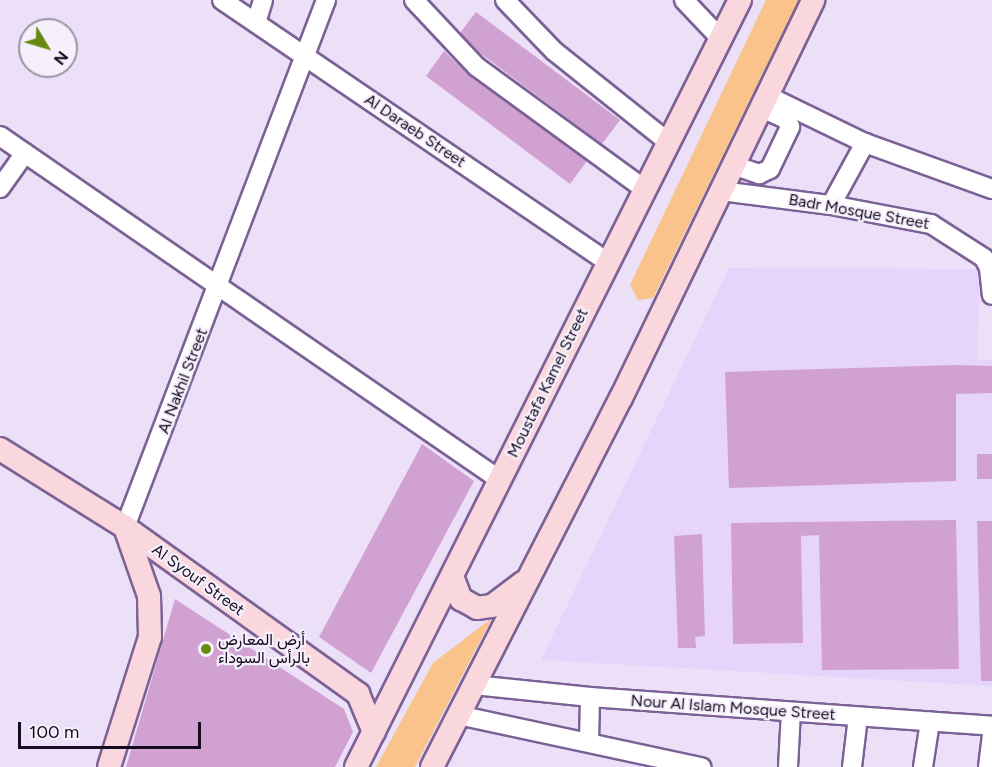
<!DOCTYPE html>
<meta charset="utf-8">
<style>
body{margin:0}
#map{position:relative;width:992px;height:767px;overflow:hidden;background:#ebe0f8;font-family:Figtree,Vazirmatn,sans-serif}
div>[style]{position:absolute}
.built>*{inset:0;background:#e7d4fc}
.green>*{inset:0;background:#f9c38b}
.building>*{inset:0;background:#d1a1d1}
.roads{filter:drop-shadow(2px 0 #7b6196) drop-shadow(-2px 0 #7b6196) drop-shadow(0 2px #7b6196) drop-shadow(0 -2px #7b6196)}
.minor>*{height:18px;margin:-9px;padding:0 9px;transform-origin:9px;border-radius:9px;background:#fff}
.major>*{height:22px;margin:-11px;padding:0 11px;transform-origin:11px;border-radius:11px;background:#fad6dd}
.dots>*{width:16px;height:16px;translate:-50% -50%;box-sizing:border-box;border:3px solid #f5f0fc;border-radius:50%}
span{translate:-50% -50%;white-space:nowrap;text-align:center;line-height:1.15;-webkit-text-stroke:4.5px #f5f0fc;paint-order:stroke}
.street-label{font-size:16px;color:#160b1f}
.poi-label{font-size:16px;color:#160b1f}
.left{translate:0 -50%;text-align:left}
.north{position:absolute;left:18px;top:18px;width:60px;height:60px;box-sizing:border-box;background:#f5f0fc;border:2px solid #9c94a4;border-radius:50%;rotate:128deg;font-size:16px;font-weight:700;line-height:24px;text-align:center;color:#160b1f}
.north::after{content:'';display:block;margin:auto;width:21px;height:27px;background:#668a10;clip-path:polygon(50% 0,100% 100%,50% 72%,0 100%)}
.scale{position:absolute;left:18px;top:722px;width:183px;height:27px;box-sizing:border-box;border:3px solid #160b1f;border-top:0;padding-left:8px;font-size:18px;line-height:21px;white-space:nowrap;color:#160b1f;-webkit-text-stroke:4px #f5f0fc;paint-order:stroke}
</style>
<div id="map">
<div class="built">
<i style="clip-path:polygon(729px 268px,980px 269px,977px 359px,992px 360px,992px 686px,541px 660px)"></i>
</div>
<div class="green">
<i style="clip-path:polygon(766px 0,799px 0,653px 298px,638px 300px,630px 285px)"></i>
<i style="clip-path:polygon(492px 618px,415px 767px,376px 767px,433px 663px)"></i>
</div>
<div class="building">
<i style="clip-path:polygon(476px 12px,620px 120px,602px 144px,480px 53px,460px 33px)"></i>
<i style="clip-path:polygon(444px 51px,470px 76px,587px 161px,570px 184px,426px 76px)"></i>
<i style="clip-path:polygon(955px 365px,992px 366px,992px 393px,956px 394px,956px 481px,729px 488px,725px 372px)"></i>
<i style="clip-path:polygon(422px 444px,474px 481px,371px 673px,319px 637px)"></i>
<i style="clip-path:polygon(977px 454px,992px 454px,992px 479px,977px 479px)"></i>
<i style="clip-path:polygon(956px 520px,959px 669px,822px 670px,819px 535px,801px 536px,803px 643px,733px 644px,731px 523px)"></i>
<i style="clip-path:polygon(977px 521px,992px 521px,992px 681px,981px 681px)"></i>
<i style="clip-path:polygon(702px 534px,705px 636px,695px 637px,696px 648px,678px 648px,674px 536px)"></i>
<i style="clip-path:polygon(175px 599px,344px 709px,353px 732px,335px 767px,126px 767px)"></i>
</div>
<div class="roads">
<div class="minor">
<i style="left:222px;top:0;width:467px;rotate:34.2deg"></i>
<i style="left:414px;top:0;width:92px;rotate:46.8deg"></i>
<i style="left:477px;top:67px;width:207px;rotate:36.1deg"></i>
<i style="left:505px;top:0;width:71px;rotate:46.1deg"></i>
<i style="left:554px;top:51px;width:146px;rotate:38.6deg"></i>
<i style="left:684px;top:0;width:52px;rotate:46.5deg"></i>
<i style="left:256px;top:23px;width:24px;rotate:-73deg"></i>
<i style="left:766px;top:95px;width:110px;rotate:25.9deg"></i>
<i style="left:865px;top:143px;width:135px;rotate:19.9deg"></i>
<i style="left:0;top:136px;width:607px;rotate:34.53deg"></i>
<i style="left:733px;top:165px;width:28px;rotate:19deg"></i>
<i style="left:759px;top:174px;width:12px;rotate:-24deg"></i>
<i style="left:770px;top:169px;width:47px;rotate:-64.5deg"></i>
<i style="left:790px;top:127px;width:9px;rotate:-117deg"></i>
<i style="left:786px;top:119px;width:22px;rotate:-156deg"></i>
<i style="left:0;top:188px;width:43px;rotate:-54.5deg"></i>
<i style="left:721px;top:191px;width:111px;rotate:7.3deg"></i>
<i style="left:831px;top:205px;width:102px;rotate:10.8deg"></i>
<i style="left:931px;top:224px;width:63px;rotate:32.7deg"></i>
<i style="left:984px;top:258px;width:11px;rotate:63deg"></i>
<i style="left:989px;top:268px;width:27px;rotate:84deg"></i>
<i style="left:831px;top:205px;width:71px;rotate:-61.3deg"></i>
<i style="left:125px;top:527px;width:564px;rotate:-69.12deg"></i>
<i style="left:474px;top:685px;width:117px;rotate:5.9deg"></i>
<i style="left:590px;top:697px;width:403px;rotate:4.1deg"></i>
<i style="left:458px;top:715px;width:249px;rotate:12.1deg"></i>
<i style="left:589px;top:742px;width:45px;rotate:-88.7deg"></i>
<i style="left:788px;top:767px;width:55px;rotate:-86.9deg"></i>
<i style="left:852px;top:767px;width:50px;rotate:-83.2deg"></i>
<i style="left:923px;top:767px;width:46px;rotate:-81.2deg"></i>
<i style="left:988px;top:767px;width:33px;rotate:-83deg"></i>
</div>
<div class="major">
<i style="left:0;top:449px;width:147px;rotate:32deg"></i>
<i style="left:125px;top:527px;width:287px;rotate:35.6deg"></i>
<i style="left:358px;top:694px;width:41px;rotate:67.2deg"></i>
<i style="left:452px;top:576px;width:25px;rotate:69deg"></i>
<i style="left:461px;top:599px;width:18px;rotate:29deg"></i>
<i style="left:477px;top:608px;width:15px;rotate:-8deg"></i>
<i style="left:492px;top:606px;width:39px;rotate:-37deg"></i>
<i style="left:109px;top:767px;width:136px;rotate:-72.5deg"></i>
<i style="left:150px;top:637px;width:41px;rotate:-91.4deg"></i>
<i style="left:149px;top:596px;width:73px;rotate:-109.2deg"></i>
<i style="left:356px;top:767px;width:858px;rotate:-63.41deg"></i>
<i style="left:432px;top:767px;width:415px;rotate:-62.9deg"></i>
<i style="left:621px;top:398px;width:442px;rotate:-64.2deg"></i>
</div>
</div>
<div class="dots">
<i style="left:206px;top:649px;background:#668a10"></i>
</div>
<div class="street-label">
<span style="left:415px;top:131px;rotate:34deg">Al Daraeb Street</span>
<span style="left:859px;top:212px;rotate:10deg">Badr Mosque Street</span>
<span style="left:183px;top:381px;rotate:-69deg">Al Nakhil Street</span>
<span style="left:548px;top:383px;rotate:-64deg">Moustafa Kamel Street</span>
<span style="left:198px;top:580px;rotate:36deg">Al Syouf Street</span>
<span style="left:733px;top:708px;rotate:4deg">Nour Al Islam Mosque Street</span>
</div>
<div class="poi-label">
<span class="left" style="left:218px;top:649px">أرض المعارض<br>بالرأس السوداء</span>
</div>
<div class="north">N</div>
<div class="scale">100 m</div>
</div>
